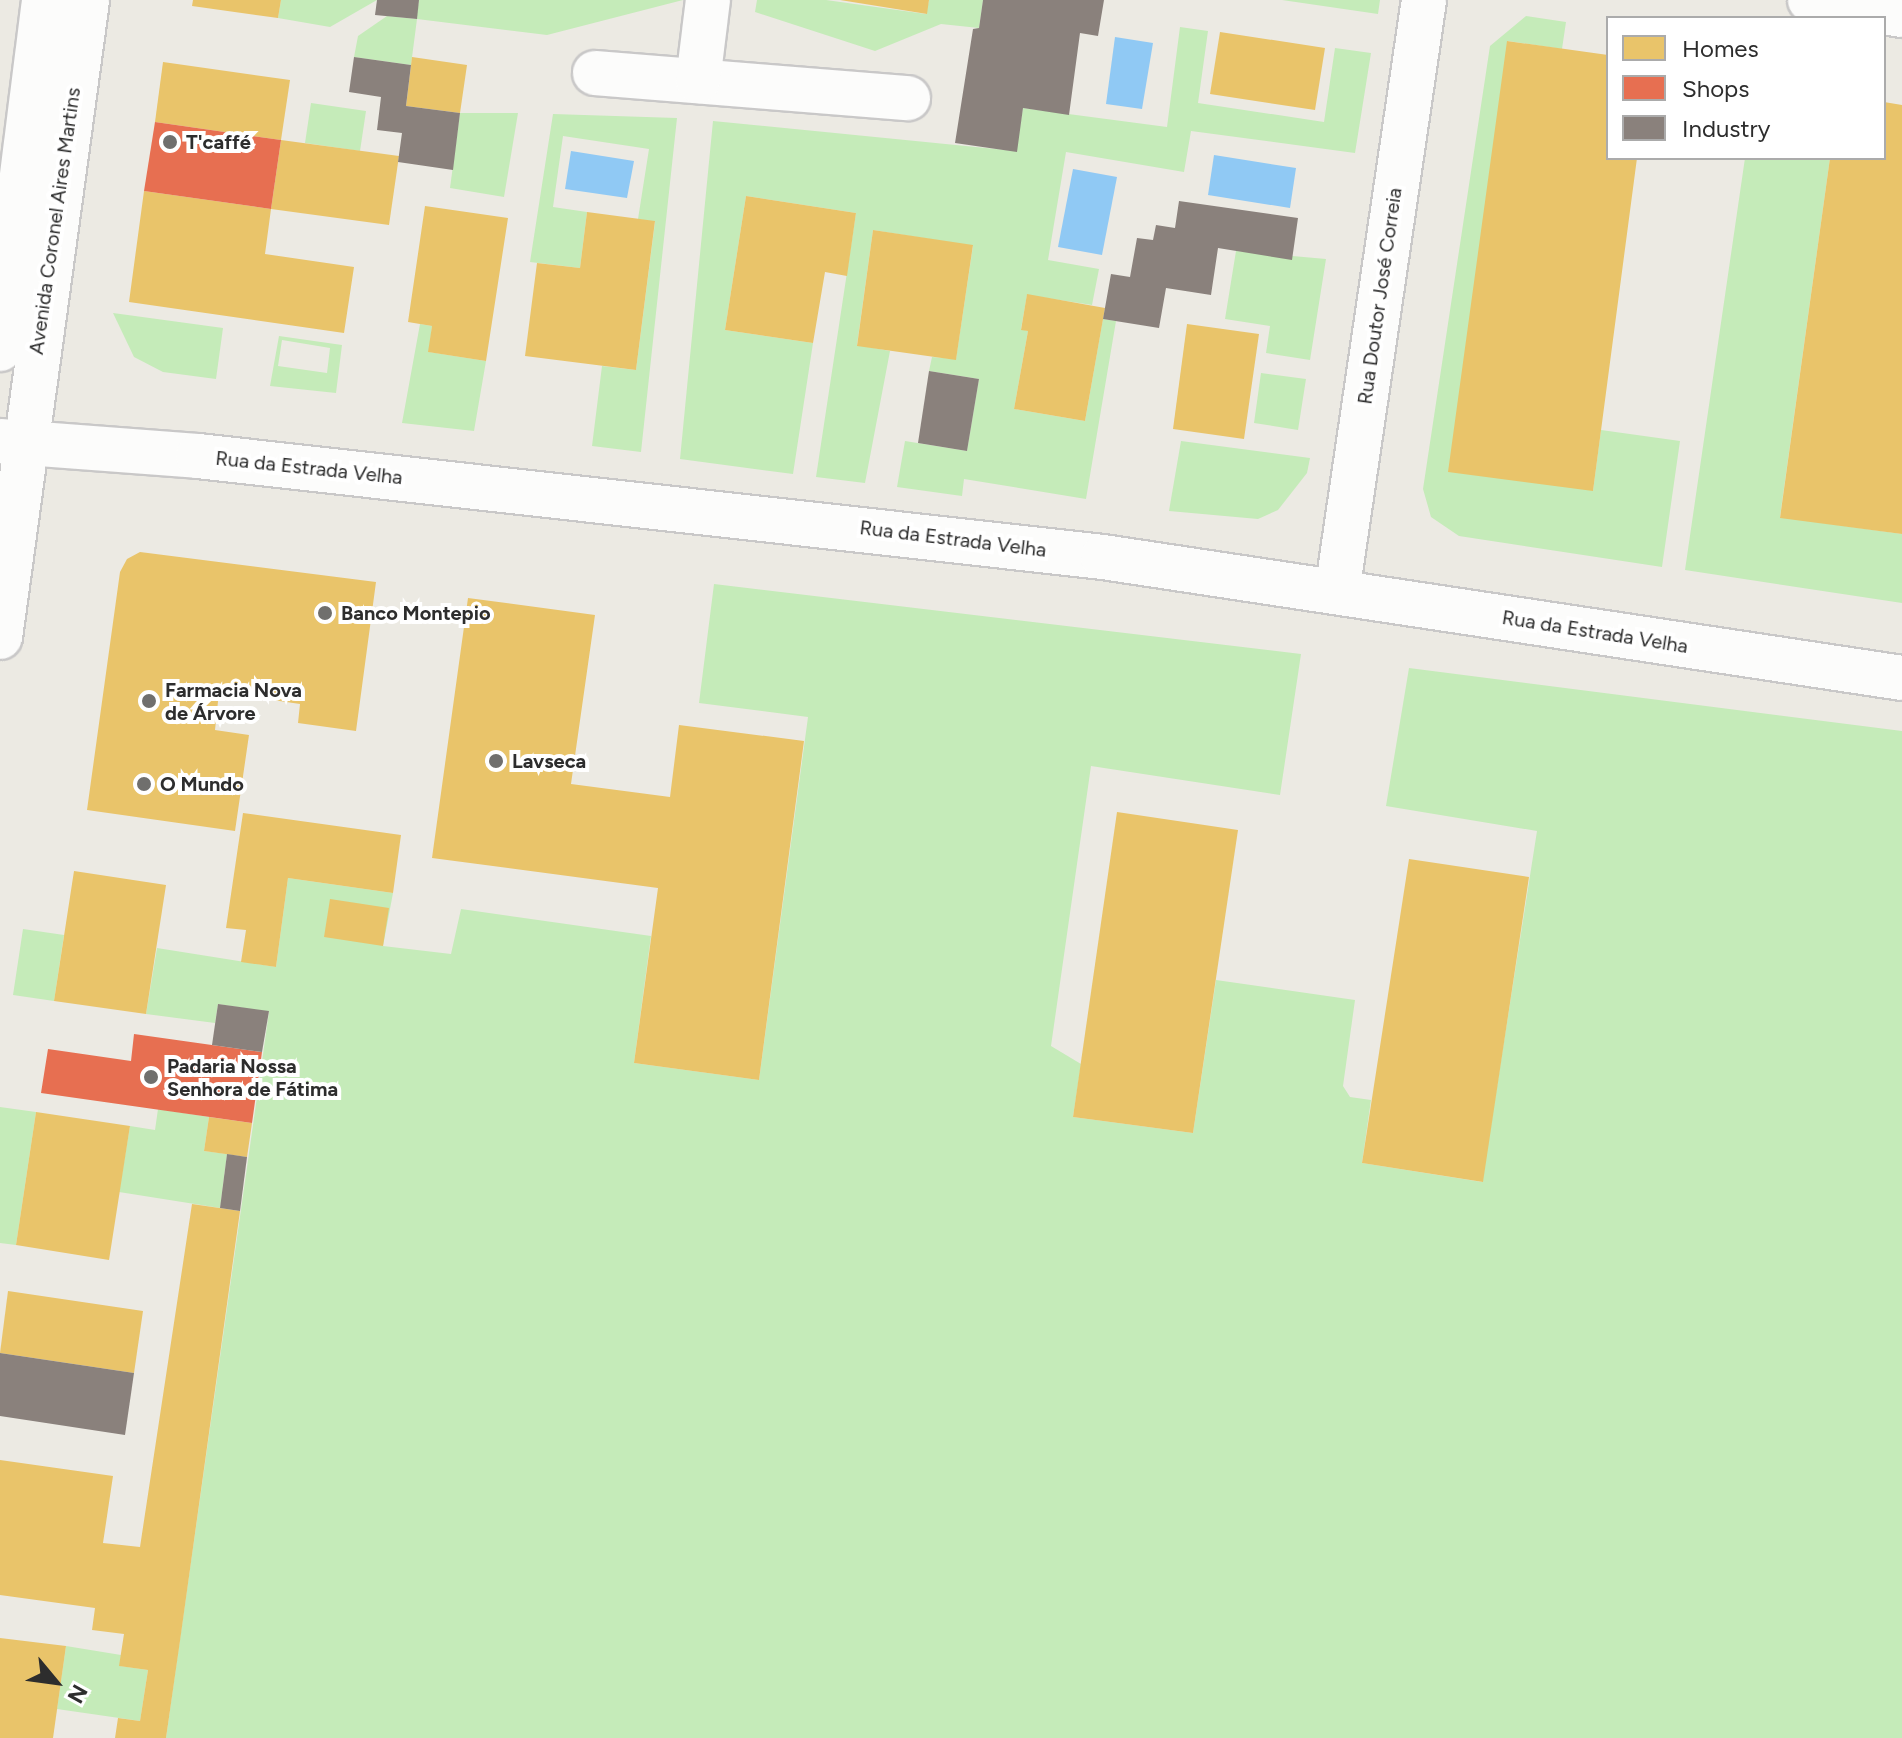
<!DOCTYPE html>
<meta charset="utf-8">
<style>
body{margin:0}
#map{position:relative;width:1902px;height:1738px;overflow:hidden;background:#eceae3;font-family:Figtree,sans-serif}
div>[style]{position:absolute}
.green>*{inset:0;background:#c5ebb9}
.water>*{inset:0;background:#90c9f4}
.homes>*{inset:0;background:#e9c46a}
.shops>*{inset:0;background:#e76f51}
.industry>*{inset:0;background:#8a817c}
.roads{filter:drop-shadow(2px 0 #c9c8c8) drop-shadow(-2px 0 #c9c8c8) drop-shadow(0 2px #c9c8c8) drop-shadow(0 -2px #c9c8c8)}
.minor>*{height:44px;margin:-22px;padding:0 22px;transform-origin:22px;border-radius:22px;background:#fcfcfb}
.tertiary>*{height:44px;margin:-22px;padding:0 22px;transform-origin:22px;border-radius:22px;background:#fcfcfb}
.dots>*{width:22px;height:22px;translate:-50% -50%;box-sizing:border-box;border:4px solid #fff;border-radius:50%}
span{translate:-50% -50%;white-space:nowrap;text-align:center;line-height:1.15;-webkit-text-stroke:8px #fff;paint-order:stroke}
.poi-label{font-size:20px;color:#2d2d2d;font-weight:700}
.left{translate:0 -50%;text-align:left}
.street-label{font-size:20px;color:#2d2d2d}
.legend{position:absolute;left:1606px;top:16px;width:280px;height:144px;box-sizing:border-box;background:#fff;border:2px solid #ababab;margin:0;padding:10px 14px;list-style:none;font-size:24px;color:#2d2d2d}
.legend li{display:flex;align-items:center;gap:16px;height:40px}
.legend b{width:40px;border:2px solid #ababab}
.north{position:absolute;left:16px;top:1642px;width:80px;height:80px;-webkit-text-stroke:6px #fff;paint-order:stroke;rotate:119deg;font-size:22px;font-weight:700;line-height:32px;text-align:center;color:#2d2d2d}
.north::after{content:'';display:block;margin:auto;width:28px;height:36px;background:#2d2d2d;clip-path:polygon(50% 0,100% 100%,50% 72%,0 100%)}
</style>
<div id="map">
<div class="green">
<i style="clip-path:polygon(281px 0,377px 0,330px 27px,278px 18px)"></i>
<i style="clip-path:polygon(419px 0,683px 0,547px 35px,417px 19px,411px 65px,354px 57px,358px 36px,387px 16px,416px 19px)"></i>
<i style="clip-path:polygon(757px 0,826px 0,926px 14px,929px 0,983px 0,979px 28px,941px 24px,875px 51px,755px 12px)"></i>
<i style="clip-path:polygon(1282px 0,1380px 0,1378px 14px)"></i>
<i style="clip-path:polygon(1526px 16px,1566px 22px,1562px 49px,1508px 41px,1593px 491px,1601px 430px,1680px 441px,1662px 567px,1459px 536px,1431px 517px,1423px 489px,1490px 46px)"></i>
<i style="clip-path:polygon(1180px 27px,1208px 31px,1198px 103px,1324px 122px,1335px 48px,1371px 53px,1355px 153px,1191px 131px,1184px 172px,1066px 152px,1048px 260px,1099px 269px,1092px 305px,1027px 295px,1021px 329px,1028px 331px,1014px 409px,1085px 421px,1103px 319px,1116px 321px,1086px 499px,964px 479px,962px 496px,897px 487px,905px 441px,967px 451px,979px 379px,929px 371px,932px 357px,956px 359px,973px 246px,873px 230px,857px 345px,890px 351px,865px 483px,816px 477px,856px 213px,746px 196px,725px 330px,813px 343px,793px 474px,680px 459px,713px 121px,1016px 151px,1023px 108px,1167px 127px)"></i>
<i style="clip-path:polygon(311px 103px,366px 111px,360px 151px,305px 143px)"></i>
<i style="clip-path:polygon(460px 113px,518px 113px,504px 197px,450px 188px)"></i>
<i style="clip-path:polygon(553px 114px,677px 118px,641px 452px,592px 446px,602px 366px,636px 370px,655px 222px,638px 219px,649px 149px,563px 136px,553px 207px,587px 212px,580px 268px,530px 262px)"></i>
<i style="clip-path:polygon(1745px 158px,1830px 158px,1780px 517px,1902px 534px,1902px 603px,1685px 570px)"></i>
<i style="clip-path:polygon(1236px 251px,1326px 259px,1310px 360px,1266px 353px,1270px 326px,1225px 319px)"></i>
<i style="clip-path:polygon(113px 313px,223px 328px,216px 379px,163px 372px,134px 357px)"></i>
<i style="clip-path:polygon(420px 324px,432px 326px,429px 352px,486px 361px,474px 431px,402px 423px)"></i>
<i style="clip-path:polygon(evenodd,279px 336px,342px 345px,336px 393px,270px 386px,279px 336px,282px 340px,330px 348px,327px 373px,278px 366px,282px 340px)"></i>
<i style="clip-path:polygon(1261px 373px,1306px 379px,1298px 430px,1254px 423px)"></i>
<i style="clip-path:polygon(1181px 441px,1310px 458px,1307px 473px,1278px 510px,1258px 519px,1169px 511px)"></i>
<i style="clip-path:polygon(714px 584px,1301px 654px,1280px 795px,1091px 766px,1051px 1046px,1081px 1064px,1073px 1117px,1193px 1133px,1216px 980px,1355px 1000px,1343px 1086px,1350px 1097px,1371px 1100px,1362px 1163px,1482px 1182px,1537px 831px,1386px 806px,1409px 668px,1902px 731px,1902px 1738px,166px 1738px,269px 1012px,218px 1004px,215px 1023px,146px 1014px,157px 948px,276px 967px,288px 878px,393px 893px,383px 946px,451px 954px,461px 909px,651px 936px,634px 1063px,759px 1080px,808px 717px,699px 703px)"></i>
<i style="clip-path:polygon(23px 929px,64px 935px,54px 1001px,13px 995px)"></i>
<i style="clip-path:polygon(0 1107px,36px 1112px,16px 1245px,0 1243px)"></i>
<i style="clip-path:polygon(158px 1109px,209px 1117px,204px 1151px,227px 1154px,220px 1208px,119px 1192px,130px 1126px,155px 1130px)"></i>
<i style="clip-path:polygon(66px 1646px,121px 1655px,120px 1666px,148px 1670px,140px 1721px,57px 1709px)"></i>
</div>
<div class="water">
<i style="clip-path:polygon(1115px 37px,1153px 43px,1142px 109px,1106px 104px)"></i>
<i style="clip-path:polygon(571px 151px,634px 161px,627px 198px,565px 189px)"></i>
<i style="clip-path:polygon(1214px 155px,1296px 168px,1290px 208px,1208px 195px)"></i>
<i style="clip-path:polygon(1073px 169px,1117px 177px,1102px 255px,1058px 247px)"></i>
</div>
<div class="homes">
<i style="clip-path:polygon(193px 0,281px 0,278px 18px,192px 6px)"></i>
<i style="clip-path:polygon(840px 0,929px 0,927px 14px)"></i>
<i style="clip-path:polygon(1220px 32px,1325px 48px,1315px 110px,1210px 94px)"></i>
<i style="clip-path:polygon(1507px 41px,1608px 55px,1608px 158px,1637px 158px,1593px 491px,1448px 472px)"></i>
<i style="clip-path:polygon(412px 57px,467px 65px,460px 113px,406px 106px)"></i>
<i style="clip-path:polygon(163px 62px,290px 80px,281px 140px,155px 122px)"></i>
<i style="clip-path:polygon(1884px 102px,1902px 105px,1902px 534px,1780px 518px,1830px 158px,1884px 158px)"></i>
<i style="clip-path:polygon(281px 140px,399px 156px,389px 225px,271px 209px)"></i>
<i style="clip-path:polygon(144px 191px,271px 209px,265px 254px,354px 267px,344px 333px,129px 302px)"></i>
<i style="clip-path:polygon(746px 196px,856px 213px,847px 276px,825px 272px,813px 343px,725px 330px)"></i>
<i style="clip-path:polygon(425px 206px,508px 218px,486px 361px,428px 352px,432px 326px,408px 322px)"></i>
<i style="clip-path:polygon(587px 212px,655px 221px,636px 370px,525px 356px,537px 263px,580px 268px)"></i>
<i style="clip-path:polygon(873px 230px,973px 245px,956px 360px,857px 346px)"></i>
<i style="clip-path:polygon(1027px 294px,1105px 308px,1085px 421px,1014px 409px,1028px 331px,1021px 330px)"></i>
<i style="clip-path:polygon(1187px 324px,1259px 334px,1244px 439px,1173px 429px)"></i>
<i style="clip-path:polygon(140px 552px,376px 582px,356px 731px,298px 723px,300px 704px,219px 692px,215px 730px,249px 735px,235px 831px,87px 810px,120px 572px,127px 559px)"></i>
<i style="clip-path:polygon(468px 598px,595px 615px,571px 784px,670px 797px,679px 725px,804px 741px,759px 1080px,634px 1063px,658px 888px,432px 858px)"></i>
<i style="clip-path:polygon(1117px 812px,1238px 830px,1193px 1133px,1073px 1117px)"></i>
<i style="clip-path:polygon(243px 813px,401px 835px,393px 893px,288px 878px,276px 967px,241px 962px,246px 930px,226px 928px)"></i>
<i style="clip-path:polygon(1409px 859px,1529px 877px,1483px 1182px,1362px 1163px)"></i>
<i style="clip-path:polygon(74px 871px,166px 885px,146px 1014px,54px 1001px)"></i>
<i style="clip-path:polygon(330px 899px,389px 908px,383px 946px,324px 937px)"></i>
<i style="clip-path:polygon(36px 1112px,130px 1126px,109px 1260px,16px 1245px)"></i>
<i style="clip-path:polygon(209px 1117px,252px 1123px,247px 1157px,204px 1151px)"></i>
<i style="clip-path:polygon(192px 1204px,240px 1211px,180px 1641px,166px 1738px,115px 1738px,118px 1718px,140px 1721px,148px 1670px,119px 1666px,124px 1634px,92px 1630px,95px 1608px,0 1595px,0 1460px,113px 1476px,103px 1543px,140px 1547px)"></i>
<i style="clip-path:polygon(8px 1291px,143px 1311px,134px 1373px,0 1353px)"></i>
<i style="clip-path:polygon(0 1638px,66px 1646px,53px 1738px,0 1738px)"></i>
</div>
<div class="shops">
<i style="clip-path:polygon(155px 122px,281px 140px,271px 209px,144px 191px)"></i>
<i style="clip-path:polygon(134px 1034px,262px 1052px,252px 1123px,41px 1093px,48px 1049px,131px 1061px)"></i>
</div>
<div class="industry">
<i style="clip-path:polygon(377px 0,419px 0,417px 19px,375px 15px)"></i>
<i style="clip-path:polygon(983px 0,1104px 0,1098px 36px,1080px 33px,1069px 115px,1023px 108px,1017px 152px,955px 143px,973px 29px,979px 28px)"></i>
<i style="clip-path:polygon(354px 57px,411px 65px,406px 106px,460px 113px,453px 170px,398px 162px,402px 133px,377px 130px,381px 97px,349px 92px)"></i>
<i style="clip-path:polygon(1179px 201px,1298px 218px,1292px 260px,1218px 248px,1211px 295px,1166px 288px,1159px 328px,1103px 319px,1111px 274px,1130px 277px,1137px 238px,1153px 240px,1156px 225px,1175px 228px)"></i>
<i style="clip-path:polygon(929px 371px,979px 379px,967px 451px,918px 443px)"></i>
<i style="clip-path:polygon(218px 1004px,269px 1011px,262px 1052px,212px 1045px)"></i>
<i style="clip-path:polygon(227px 1154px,247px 1157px,240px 1211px,220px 1208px)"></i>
<i style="clip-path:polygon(0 1353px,134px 1373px,125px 1435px,0 1416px)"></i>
</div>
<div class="roads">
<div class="minor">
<i style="left:1810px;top:0;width:93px;rotate:9.3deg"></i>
<i style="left:595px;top:73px;width:314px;rotate:4.6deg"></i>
<i style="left:698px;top:81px;width:82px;rotate:-83deg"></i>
<i style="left:1337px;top:592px;width:598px;rotate:-81.64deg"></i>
</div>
<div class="tertiary">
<i style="left:0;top:349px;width:352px;rotate:-82.8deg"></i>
<i style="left:0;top:441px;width:199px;rotate:4.3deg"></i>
<i style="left:198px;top:456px;width:911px;rotate:6.37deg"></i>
<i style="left:1103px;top:557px;width:808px;rotate:8.61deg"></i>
<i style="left:0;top:637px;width:643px;rotate:-82.22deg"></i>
</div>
</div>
<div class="dots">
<i style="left:170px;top:142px;background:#706f6d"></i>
<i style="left:325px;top:613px;background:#706f6d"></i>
<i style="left:149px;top:701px;background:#706f6d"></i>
<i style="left:496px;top:761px;background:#706f6d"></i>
<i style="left:144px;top:784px;background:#706f6d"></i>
<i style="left:151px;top:1077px;background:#706f6d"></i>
</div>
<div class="poi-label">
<span class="left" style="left:186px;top:142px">T'caffé</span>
<span class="left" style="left:341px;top:613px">Banco Montepio</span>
<span class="left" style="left:165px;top:702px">Farmacia Nova<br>de Árvore</span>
<span class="left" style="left:512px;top:761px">Lavseca</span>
<span class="left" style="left:160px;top:784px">O Mundo</span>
<span class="left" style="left:167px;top:1078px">Padaria Nossa<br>Senhora de Fátima</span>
</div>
<div class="street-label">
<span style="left:55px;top:221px;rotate:-82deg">Avenida Coronel Aires Martins</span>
<span style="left:1380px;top:296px;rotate:-82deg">Rua Doutor José Correia</span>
<span style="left:309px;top:468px;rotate:6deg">Rua da Estrada Velha</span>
<span style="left:953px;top:539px;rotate:7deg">Rua da Estrada Velha</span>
<span style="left:1595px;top:632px;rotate:9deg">Rua da Estrada Velha</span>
</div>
<ul class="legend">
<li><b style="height:22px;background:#e9c46a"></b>Homes</li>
<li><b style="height:22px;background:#e76f51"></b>Shops</li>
<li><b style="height:22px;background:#8a817c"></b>Industry</li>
</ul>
<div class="north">N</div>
</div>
